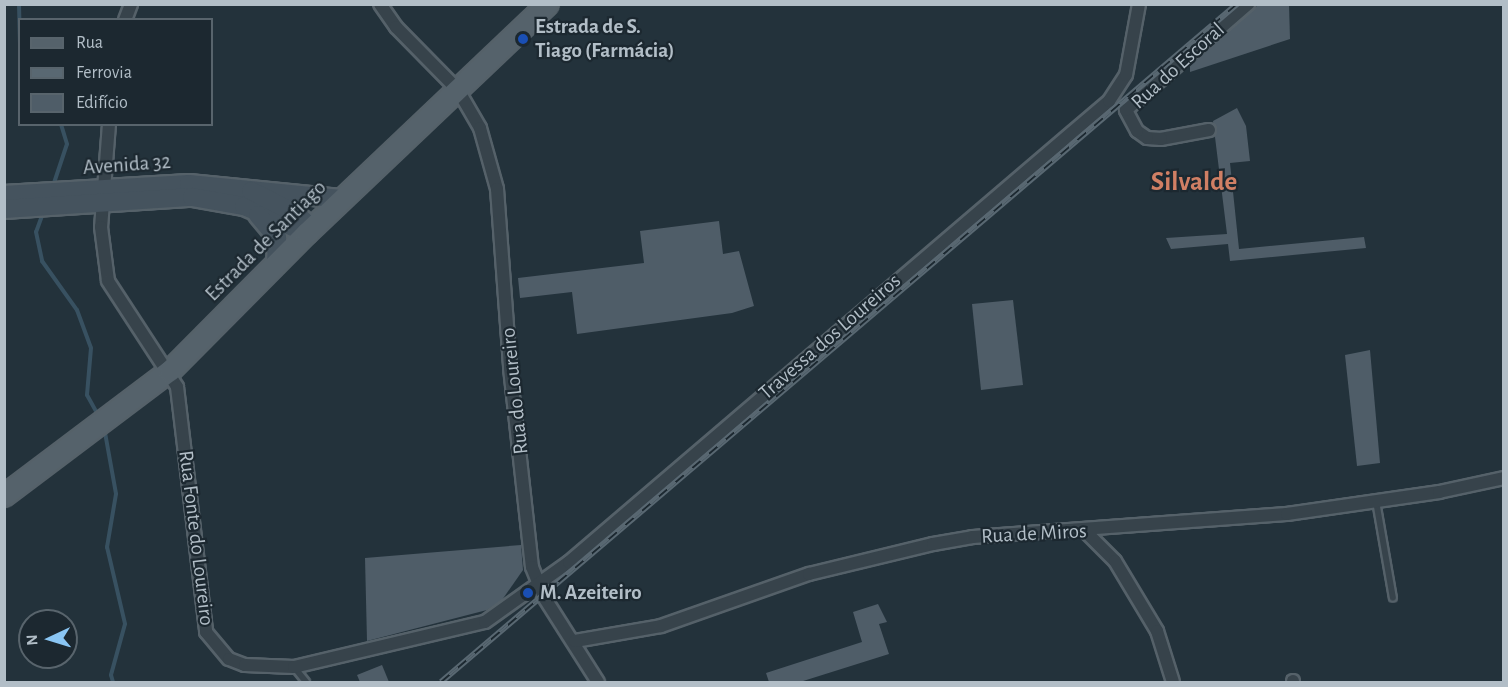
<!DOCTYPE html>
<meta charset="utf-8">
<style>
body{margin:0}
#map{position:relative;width:1508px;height:687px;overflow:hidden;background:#23323b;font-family:"Alegreya Sans",sans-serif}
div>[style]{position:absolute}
.stream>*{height:4px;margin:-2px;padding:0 2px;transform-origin:2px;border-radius:2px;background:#385161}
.building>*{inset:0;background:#4f5d68}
.roads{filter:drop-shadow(2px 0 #556169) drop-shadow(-2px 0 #556169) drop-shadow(0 2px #556169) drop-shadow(0 -2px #556169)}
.lane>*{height:6px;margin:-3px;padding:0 3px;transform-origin:3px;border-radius:3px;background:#37434b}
.street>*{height:12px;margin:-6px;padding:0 6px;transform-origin:6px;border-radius:6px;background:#37434b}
.secondary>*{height:18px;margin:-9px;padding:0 9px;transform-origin:9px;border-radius:9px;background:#45535e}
.primary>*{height:20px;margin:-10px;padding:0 10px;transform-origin:10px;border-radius:10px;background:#55626b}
.rail>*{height:6px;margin-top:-3px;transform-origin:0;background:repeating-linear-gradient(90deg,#1c2830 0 11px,#596872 0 22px);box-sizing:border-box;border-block:2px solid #596872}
.dots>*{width:16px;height:16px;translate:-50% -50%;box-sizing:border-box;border:3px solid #1c2830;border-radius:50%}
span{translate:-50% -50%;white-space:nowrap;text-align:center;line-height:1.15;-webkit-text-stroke:4.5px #1c2830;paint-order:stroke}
.poi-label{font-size:21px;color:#b2bec7;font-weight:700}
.left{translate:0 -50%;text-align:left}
.street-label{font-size:21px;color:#b2bec7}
.district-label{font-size:27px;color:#d07f64;font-weight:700}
.frame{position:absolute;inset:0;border:6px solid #b2bec7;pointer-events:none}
.legend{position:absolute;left:18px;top:18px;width:195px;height:108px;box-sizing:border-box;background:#1c2830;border:2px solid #58646c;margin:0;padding:8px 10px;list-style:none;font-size:18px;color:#b2bec7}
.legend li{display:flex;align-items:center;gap:12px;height:30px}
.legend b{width:30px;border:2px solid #58646c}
.north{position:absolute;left:18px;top:609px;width:60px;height:60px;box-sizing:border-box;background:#1c2830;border:2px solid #58646c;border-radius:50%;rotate:266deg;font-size:16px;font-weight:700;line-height:24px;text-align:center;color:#b2bec7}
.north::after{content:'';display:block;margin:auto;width:21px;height:27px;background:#8ac6f4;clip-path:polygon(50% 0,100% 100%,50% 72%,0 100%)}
</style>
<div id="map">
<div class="stream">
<i style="left:19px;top:4px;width:42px;rotate:88.6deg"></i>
<i style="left:53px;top:186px;width:44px;rotate:-71.6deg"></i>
<i style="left:67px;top:144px;width:21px;rotate:-107deg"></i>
<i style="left:43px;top:213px;width:20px;rotate:110deg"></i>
<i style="left:36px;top:232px;width:30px;rotate:78deg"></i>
<i style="left:42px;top:261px;width:60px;rotate:54.5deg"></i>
<i style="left:77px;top:310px;width:40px;rotate:69.8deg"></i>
<i style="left:91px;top:348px;width:47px;rotate:94.9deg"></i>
<i style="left:87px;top:395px;width:25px;rotate:61deg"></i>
<i style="left:104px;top:427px;width:68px;rotate:79.8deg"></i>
<i style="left:116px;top:494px;width:54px;rotate:99.6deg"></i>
<i style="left:107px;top:547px;width:79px;rotate:76.8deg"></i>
<i style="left:125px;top:624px;width:53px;rotate:105.4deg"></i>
<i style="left:111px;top:675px;width:7px;rotate:74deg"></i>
</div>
<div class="building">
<i style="clip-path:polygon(1259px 4px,1289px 4px,1290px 39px,1190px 72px,1190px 66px)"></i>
<i style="clip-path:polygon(1237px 108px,1246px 126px,1250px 161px,1230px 163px,1239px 249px,1364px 237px,1366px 248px,1230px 261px,1228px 244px,1171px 249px,1166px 238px,1227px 234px,1213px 121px)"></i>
<i style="clip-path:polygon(719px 221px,723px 254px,739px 251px,754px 306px,732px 313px,577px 334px,572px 292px,520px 298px,518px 278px,644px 263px,640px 231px)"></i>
<i style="clip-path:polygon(1013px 300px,1023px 385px,981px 390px,972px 304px)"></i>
<i style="clip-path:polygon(1370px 350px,1380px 463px,1357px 466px,1345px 355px)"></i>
<i style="clip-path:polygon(521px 545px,523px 570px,502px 600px,487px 610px,367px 641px,365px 558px)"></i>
<i style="clip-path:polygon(878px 604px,887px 622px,879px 624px,889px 654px,800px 682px,769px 682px,766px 673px,862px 642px,853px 612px)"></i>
<i style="clip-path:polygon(382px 665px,389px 682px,360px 682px,357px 675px)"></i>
</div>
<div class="roads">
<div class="lane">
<i style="left:1376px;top:501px;width:98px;rotate:80.1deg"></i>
<i style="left:294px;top:667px;width:19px;rotate:51deg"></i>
</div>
<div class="street">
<i style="left:380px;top:4px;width:28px;rotate:55deg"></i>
<i style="left:396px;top:27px;width:88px;rotate:45.5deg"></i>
<i style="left:458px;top:90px;width:44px;rotate:59.9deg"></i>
<i style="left:480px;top:128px;width:63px;rotate:74.4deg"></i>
<i style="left:497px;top:189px;width:179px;rotate:85.8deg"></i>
<i style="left:510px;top:368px;width:200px;rotate:83.7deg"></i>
<i style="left:532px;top:567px;width:32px;rotate:68deg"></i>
<i style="left:544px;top:597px;width:101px;rotate:57.6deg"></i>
<i style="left:125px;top:20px;width:17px;rotate:-69deg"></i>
<i style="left:109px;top:124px;width:103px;rotate:94.4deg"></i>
<i style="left:101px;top:227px;width:54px;rotate:82.6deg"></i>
<i style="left:108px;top:281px;width:126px;rotate:56.9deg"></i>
<i style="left:177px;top:387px;width:247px;rotate:83.2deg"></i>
<i style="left:206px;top:632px;width:35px;rotate:50deg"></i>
<i style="left:229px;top:659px;width:17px;rotate:21deg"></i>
<i style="left:245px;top:665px;width:49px;rotate:2.3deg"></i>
<i style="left:294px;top:667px;width:196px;rotate:-13.3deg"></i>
<i style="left:485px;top:622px;width:103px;rotate:-35.5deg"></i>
<i style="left:569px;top:562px;width:710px;rotate:-40.49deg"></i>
<i style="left:1109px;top:101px;width:31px;rotate:-57deg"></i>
<i style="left:1126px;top:75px;width:72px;rotate:-79.6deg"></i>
<i style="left:1209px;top:130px;width:49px;rotate:169.4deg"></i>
<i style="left:1161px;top:139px;width:14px;rotate:-176deg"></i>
<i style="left:1147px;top:138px;width:12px;rotate:-145deg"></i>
<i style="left:1137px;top:131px;width:24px;rotate:-118deg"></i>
<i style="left:1126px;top:110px;width:162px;rotate:-41deg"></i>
<i style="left:1085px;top:531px;width:42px;rotate:45deg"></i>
<i style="left:1115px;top:561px;width:82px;rotate:59deg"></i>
<i style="left:1157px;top:631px;width:53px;rotate:72.6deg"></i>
<i style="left:575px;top:641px;width:87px;rotate:-9.9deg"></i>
<i style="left:661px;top:626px;width:157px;rotate:-19.4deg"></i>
<i style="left:809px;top:574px;width:128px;rotate:-13.6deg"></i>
<i style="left:933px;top:544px;width:40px;rotate:-10deg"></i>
<i style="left:972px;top:537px;width:316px;rotate:-4.2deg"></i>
<i style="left:1287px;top:514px;width:154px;rotate:-8.2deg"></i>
<i style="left:1439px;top:492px;width:66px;rotate:-12.2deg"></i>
<i style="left:1293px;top:681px;width:1px;rotate:90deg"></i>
</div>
<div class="secondary">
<i style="left:4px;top:195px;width:185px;rotate:-3.4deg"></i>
<i style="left:189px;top:184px;width:155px;rotate:5.6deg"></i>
<i style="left:4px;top:209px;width:188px;rotate:-3.7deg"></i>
<i style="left:192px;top:197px;width:53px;rotate:9.8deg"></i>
<i style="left:244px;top:206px;width:69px;rotate:23.2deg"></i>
<i style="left:307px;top:233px;width:10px;rotate:-96deg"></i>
<i style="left:306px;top:223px;width:15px;rotate:-138deg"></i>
<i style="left:295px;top:213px;width:49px;rotate:-153.4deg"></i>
<i style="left:258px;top:215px;width:30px;rotate:50deg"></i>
<i style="left:277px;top:238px;width:27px;rotate:92deg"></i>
</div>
<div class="primary">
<i style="left:4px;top:496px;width:208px;rotate:-37deg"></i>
<i style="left:170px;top:371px;width:194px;rotate:-45.2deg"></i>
<i style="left:307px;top:233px;width:332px;rotate:-43.5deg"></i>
</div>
</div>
<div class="rail">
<i style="left:441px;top:682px;width:1046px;rotate:-40.42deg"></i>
</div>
<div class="dots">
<i style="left:523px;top:39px;background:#1a4fb4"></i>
<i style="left:528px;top:593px;background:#1a4fb4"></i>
</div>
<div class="poi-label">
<span class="left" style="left:535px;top:39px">Estrada de S.<br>Tiago (Farmácia)</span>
<span class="left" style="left:540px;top:593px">M. Azeiteiro</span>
</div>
<div class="street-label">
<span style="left:1178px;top:66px;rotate:-42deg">Rua do Escoral</span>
<span style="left:127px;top:165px;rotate:-4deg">Avenida 32</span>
<span style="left:266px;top:241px;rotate:-45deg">Estrada de Santiago</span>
<span style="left:830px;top:337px;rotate:-41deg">Travessa dos Loureiros</span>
<span style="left:515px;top:391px;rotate:-96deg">Rua do Loureiro</span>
<span style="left:1034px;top:534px;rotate:-3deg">Rua de Miros</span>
<span style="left:196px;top:538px;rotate:83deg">Rua Fonte do Loureiro</span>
</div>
<div class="district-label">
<span style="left:1194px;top:182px">Silvalde</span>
</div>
<div class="frame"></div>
<ul class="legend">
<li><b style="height:8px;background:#55626b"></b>Rua</li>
<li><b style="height:8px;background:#596872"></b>Ferrovia</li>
<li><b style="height:16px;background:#4f5d68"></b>Edifício</li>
</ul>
<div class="north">N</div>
</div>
